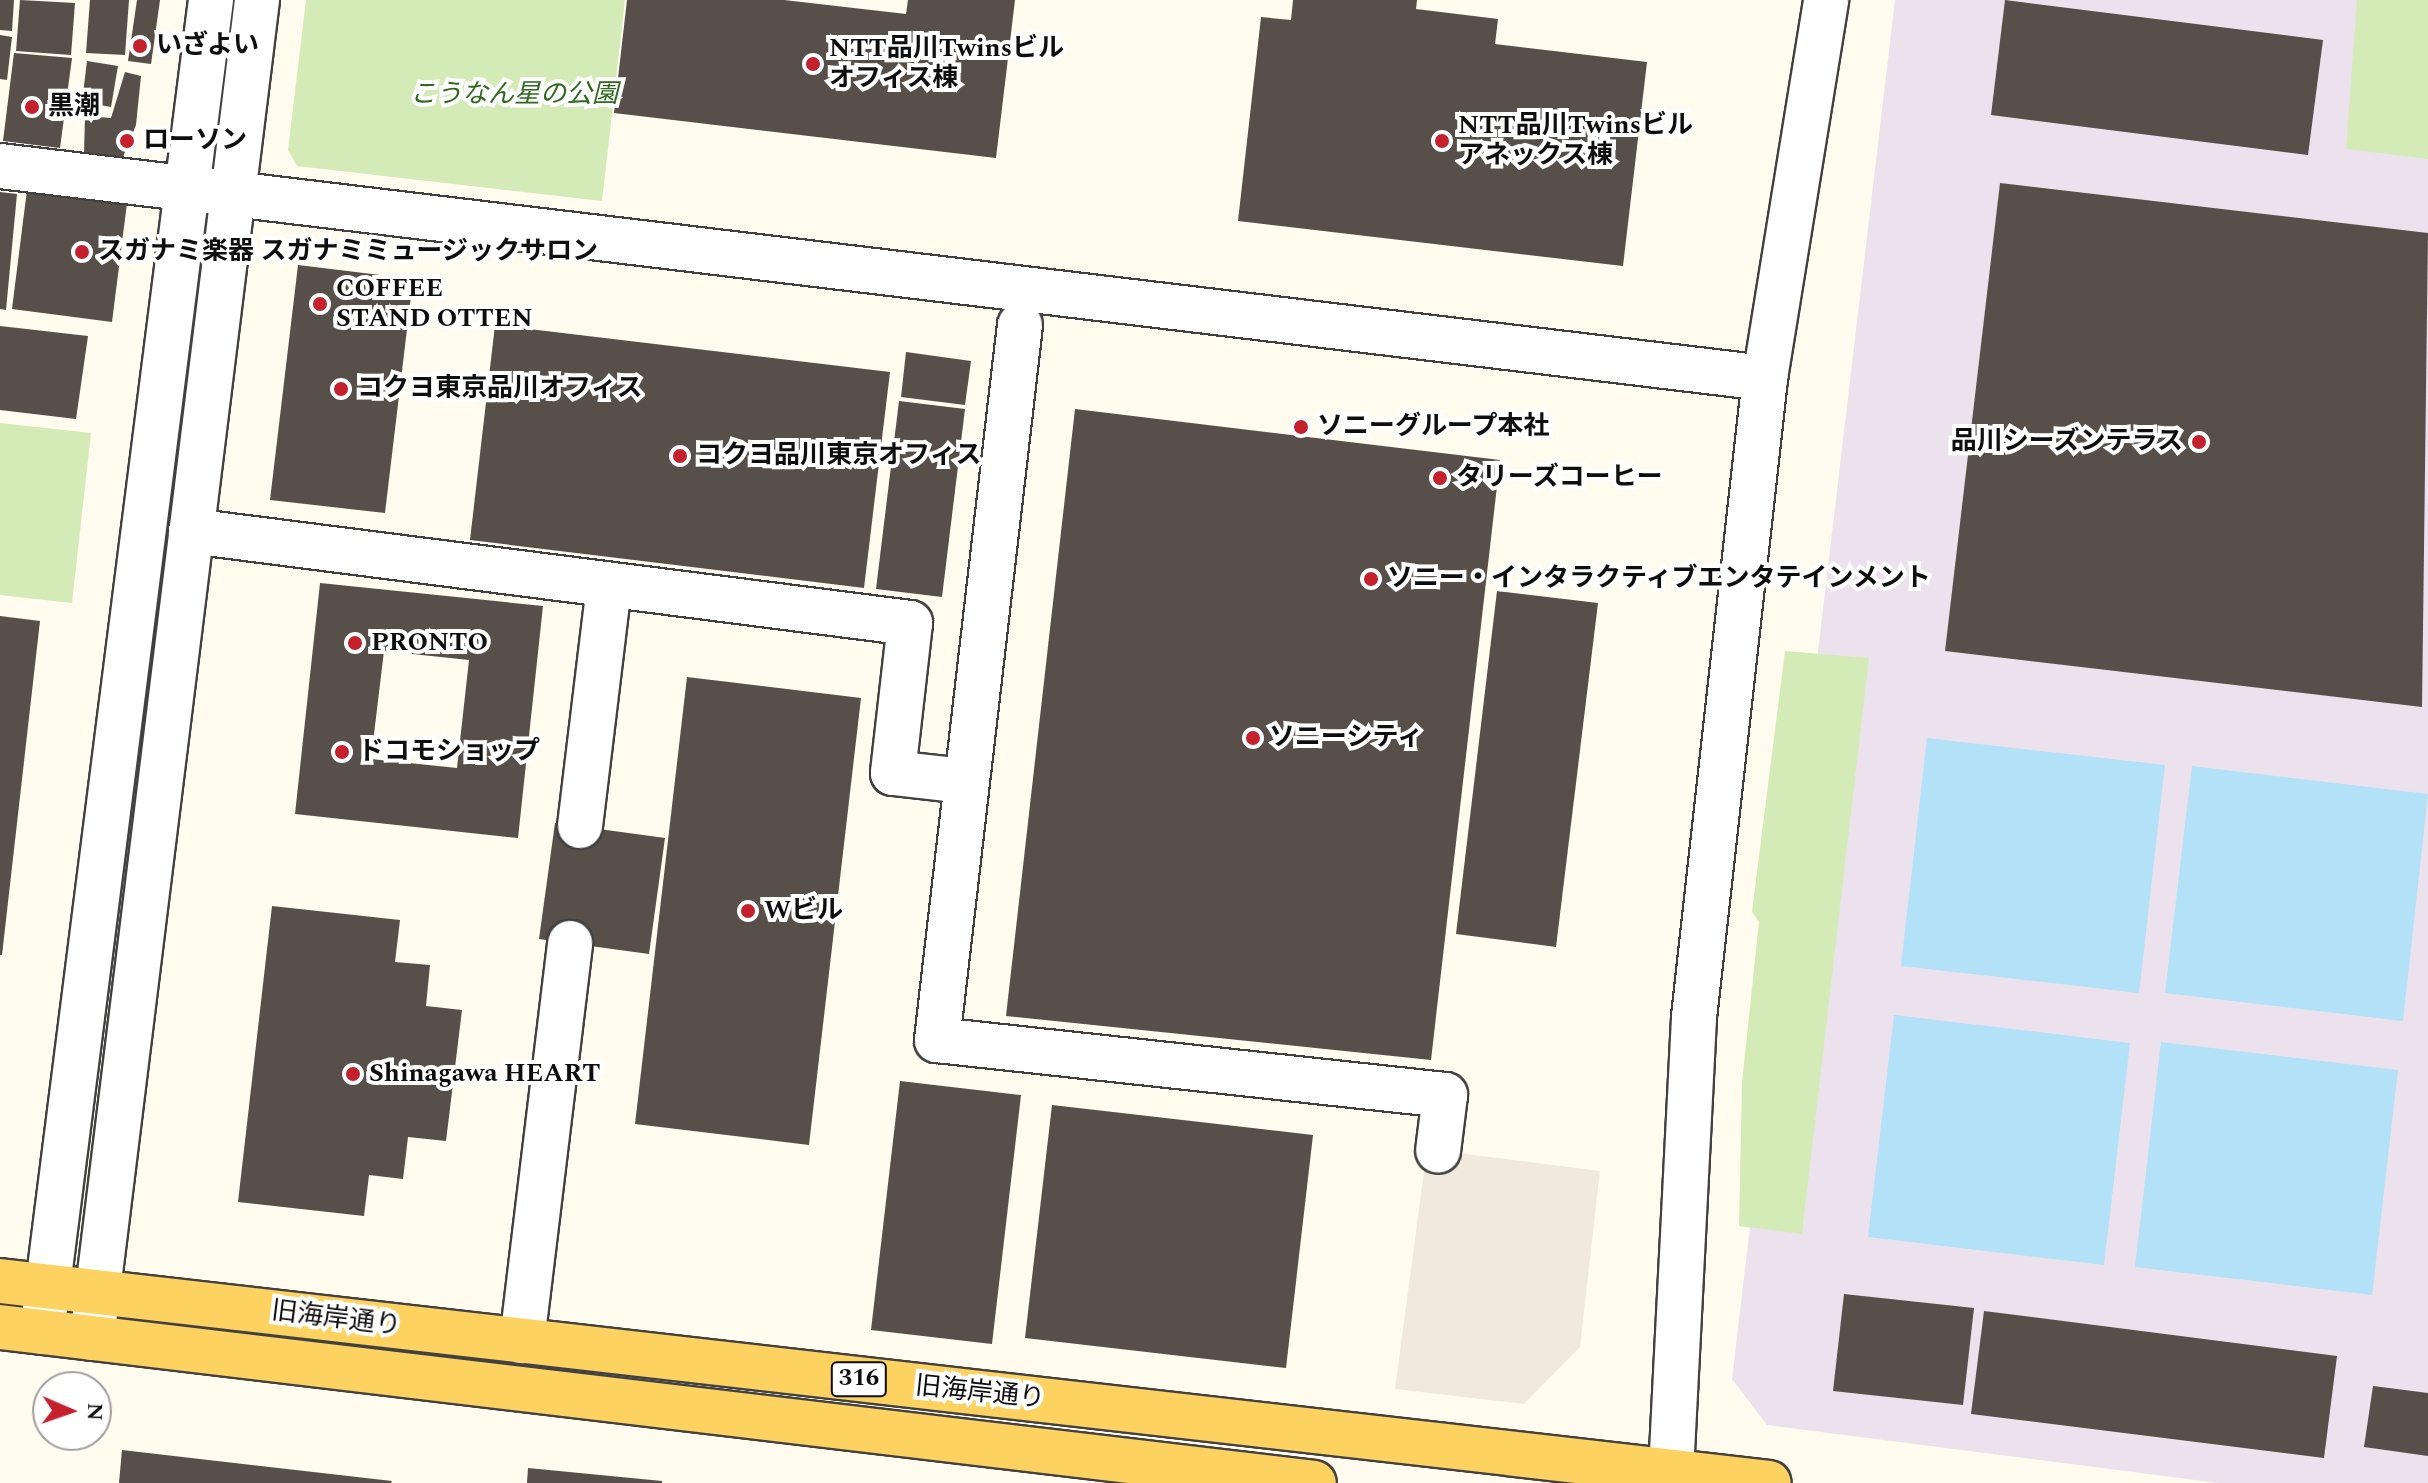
<!DOCTYPE html>
<meta charset="utf-8">
<style>
body{margin:0}
#map{position:relative;width:2428px;height:1483px;overflow:hidden;background:#fffbef;font-family:Spectral,"Noto Sans JP",serif}
div>[style]{position:absolute}
.industrial>*{inset:0;background:#ece2ed}
.green>*{inset:0;background:#d4ebb7}
.plaza>*{inset:0;background:#f0eade}
.water>*{inset:0;background:#b2e1f8}
.building>*{inset:0;background:#574f4a}
.roads{filter:drop-shadow(2px 0 #414141) drop-shadow(-2px 0 #414141) drop-shadow(0 2px #414141) drop-shadow(0 -2px #414141)}
.minor>*{height:44px;margin:-22px;padding:0 22px;transform-origin:22px;border-radius:22px;background:#fff}
.major>*{height:44px;margin:-22px;padding:0 22px;transform-origin:22px;border-radius:22px;background:#fdd261}
.dots>*{width:22px;height:22px;translate:-50% -50%;box-sizing:border-box;border:4px solid #fff;border-radius:50%}
span{translate:-50% -50%;white-space:nowrap;text-align:center;line-height:1.15;-webkit-text-stroke:8px #fff;paint-order:stroke}
.shield-label span{padding:2px 6px;background:#fff;border:2px solid;border-radius:6px;-webkit-text-stroke-width:0}
.shield-label{font-size:24px;color:#0e0e0e;font-weight:700}
.poi-label{font-size:26px;color:#0e0e0e;font-weight:700}
.left{translate:0 -50%;text-align:left}
.right{translate:-100% -50%;text-align:right}
.park-label{font-size:26px;color:#2e691c;font-style:italic}
.street-label{font-size:26px;color:#0e0e0e}
.north{position:absolute;left:32px;top:1371px;width:80px;height:80px;box-sizing:border-box;background:#fff;border:2px solid #9f9f9f;border-radius:50%;rotate:92deg;font-size:22px;font-weight:700;line-height:32px;text-align:center;color:#0e0e0e}
.north::after{content:'';display:block;margin:auto;width:28px;height:36px;background:#c4202e;clip-path:polygon(50% 0,100% 100%,50% 72%,0 100%)}
</style>
<div id="map">
<div class="industrial">
<i style="clip-path:polygon(1895px 0,2428px 0,2428px 1483px,2218px 1483px,1767px 1425px,1732px 1379px)"></i>
</div>
<div class="green">
<i style="clip-path:polygon(306px 0,625px 0,602px 201px,297px 166px,288px 150px)"></i>
<i style="clip-path:polygon(2357px 0,2428px 0,2428px 159px,2346px 149px)"></i>
<i style="clip-path:polygon(0 423px,91px 433px,72px 603px,0 595px)"></i>
<i style="clip-path:polygon(1785px 651px,1869px 658px,1802px 1234px,1739px 1226px,1742px 1082px,1759px 922px,1752px 912px)"></i>
</div>
<div class="plaza">
<i style="clip-path:polygon(1427px 1149px,1600px 1171px,1580px 1347px,1524px 1404px,1395px 1389px)"></i>
</div>
<div class="water">
<i style="clip-path:polygon(1927px 738px,2165px 765px,2139px 993px,1901px 966px)"></i>
<i style="clip-path:polygon(2192px 766px,2428px 794px,2403px 1021px,2165px 993px)"></i>
<i style="clip-path:polygon(1894px 1015px,2130px 1043px,2104px 1265px,1868px 1237px)"></i>
<i style="clip-path:polygon(2161px 1042px,2398px 1070px,2372px 1295px,2135px 1267px)"></i>
</div>
<div class="building">
<i style="clip-path:polygon(0 0,14px 0,12px 31px,0 30px)"></i>
<i style="clip-path:polygon(20px 0,75px 3px,71px 55px,16px 51px)"></i>
<i style="clip-path:polygon(90px 0,129px 0,125px 55px,86px 53px)"></i>
<i style="clip-path:polygon(137px 0,160px 0,151px 64px,128px 61px)"></i>
<i style="clip-path:polygon(627px 0,784px 0,906px 14px,908px 0,1015px 0,996px 158px,614px 113px)"></i>
<i style="clip-path:polygon(1293px 0,1417px 0,1416px 9px,1498px 19px,1495px 44px,1647px 62px,1623px 266px,1238px 221px,1261px 17px,1291px 20px)"></i>
<i style="clip-path:polygon(2005px 0,2323px 40px,2308px 155px,1991px 115px)"></i>
<i style="clip-path:polygon(0 35px,12px 37px,7px 80px,0 79px)"></i>
<i style="clip-path:polygon(14px 53px,72px 58px,60px 148px,3px 141px)"></i>
<i style="clip-path:polygon(87px 61px,118px 66px,111px 107px,82px 102px)"></i>
<i style="clip-path:polygon(125px 72px,141px 76px,136px 125px,123px 157px,84px 153px,85px 116px,111px 118px)"></i>
<i style="clip-path:polygon(2000px 183px,2428px 233px,2422px 707px,1945px 651px)"></i>
<i style="clip-path:polygon(27px 190px,127px 203px,112px 322px,12px 309px)"></i>
<i style="clip-path:polygon(0 192px,17px 194px,6px 310px,0 309px)"></i>
<i style="clip-path:polygon(298px 265px,413px 279px,385px 513px,270px 500px)"></i>
<i style="clip-path:polygon(495px 325px,890px 372px,864px 588px,470px 540px)"></i>
<i style="clip-path:polygon(0 326px,88px 336px,76px 419px,0 410px)"></i>
<i style="clip-path:polygon(906px 352px,971px 361px,965px 405px,901px 397px)"></i>
<i style="clip-path:polygon(899px 401px,965px 409px,942px 597px,876px 589px)"></i>
<i style="clip-path:polygon(1075px 409px,1500px 460px,1431px 1060px,1006px 1016px)"></i>
<i style="clip-path:polygon(evenodd,320px 583px,543px 606px,518px 838px,295px 814px,320px 583px,384px 651px,469px 660px,457px 768px,371px 759px,384px 651px)"></i>
<i style="clip-path:polygon(1497px 591px,1598px 603px,1556px 947px,1456px 934px)"></i>
<i style="clip-path:polygon(0 616px,40px 621px,2px 955px,0 955px)"></i>
<i style="clip-path:polygon(687px 677px,861px 698px,809px 1145px,635px 1124px)"></i>
<i style="clip-path:polygon(555px 823px,665px 838px,649px 954px,539px 939px)"></i>
<i style="clip-path:polygon(272px 906px,400px 920px,395px 962px,430px 965px,426px 1006px,462px 1010px,446px 1141px,408px 1137px,403px 1179px,369px 1175px,364px 1216px,238px 1202px)"></i>
<i style="clip-path:polygon(900px 1081px,1021px 1095px,992px 1344px,871px 1330px)"></i>
<i style="clip-path:polygon(1052px 1105px,1313px 1135px,1286px 1368px,1025px 1338px)"></i>
<i style="clip-path:polygon(1844px 1294px,1974px 1308px,1963px 1405px,1833px 1391px)"></i>
<i style="clip-path:polygon(1984px 1311px,2337px 1356px,2324px 1458px,1971px 1414px)"></i>
<i style="clip-path:polygon(2373px 1386px,2428px 1393px,2428px 1456px,2364px 1447px)"></i>
<i style="clip-path:polygon(122px 1450px,392px 1481px,391px 1483px,119px 1483px)"></i>
<i style="clip-path:polygon(528px 1468px,662px 1481px,662px 1483px,527px 1483px)"></i>
</div>
<div class="roads">
<div class="minor">
<i style="left:0;top:166px;width:1778px;rotate:6.85deg"></i>
<i style="left:1020px;top:325px;width:720px;rotate:96.62deg"></i>
<i style="left:937px;top:1040px;width:511px;rotate:6.18deg"></i>
<i style="left:1445px;top:1095px;width:56px;rotate:97.1deg"></i>
<i style="left:191px;top:531px;width:725px;rotate:7.29deg"></i>
<i style="left:910px;top:623px;width:151px;rotate:96.5deg"></i>
<i style="left:893px;top:773px;width:73px;rotate:6.3deg"></i>
<i style="left:580px;top:826px;width:243px;rotate:-83.1deg"></i>
<i style="left:42px;top:1332px;width:1343px;rotate:-82.77deg"></i>
<i style="left:92px;top:1338px;width:1348px;rotate:-82.97deg"></i>
<i style="left:522px;top:1341px;width:401px;rotate:-83.1deg"></i>
<i style="left:1671px;top:1472px;width:456px;rotate:-87.1deg"></i>
<i style="left:1694px;top:1017px;width:643px;rotate:-83.66deg"></i>
<i style="left:1765px;top:378px;width:383px;rotate:-80.8deg"></i>
</div>
<div class="major">
<i style="left:0;top:1281px;width:1780px;rotate:6.51deg"></i>
<i style="left:0;top:1327px;width:1323px;rotate:6.77deg"></i>
</div>
</div>
<div class="dots">
<i style="left:140px;top:46px;background:#c4202e"></i>
<i style="left:813px;top:64px;background:#c4202e"></i>
<i style="left:32px;top:107px;background:#c4202e"></i>
<i style="left:127px;top:141px;background:#c4202e"></i>
<i style="left:1442px;top:141px;background:#c4202e"></i>
<i style="left:82px;top:252px;background:#c4202e"></i>
<i style="left:320px;top:304px;background:#c4202e"></i>
<i style="left:341px;top:389px;background:#c4202e"></i>
<i style="left:1301px;top:427px;background:#c4202e"></i>
<i style="left:2199px;top:442px;background:#c4202e"></i>
<i style="left:680px;top:456px;background:#c4202e"></i>
<i style="left:1440px;top:478px;background:#c4202e"></i>
<i style="left:1371px;top:579px;background:#c4202e"></i>
<i style="left:355px;top:643px;background:#c4202e"></i>
<i style="left:1253px;top:738px;background:#c4202e"></i>
<i style="left:342px;top:752px;background:#c4202e"></i>
<i style="left:748px;top:911px;background:#c4202e"></i>
<i style="left:353px;top:1074px;background:#c4202e"></i>
</div>
<div class="shield-label">
<span style="left:859px;top:1379px">316</span>
</div>
<div class="poi-label">
<span class="left" style="left:156px;top:46px">いざよい</span>
<span class="left" style="left:829px;top:64px">NTT品川Twinsビル<br>オフィス棟</span>
<span class="left" style="left:48px;top:107px">黒潮</span>
<span class="left" style="left:1458px;top:141px">NTT品川Twinsビル<br>アネックス棟</span>
<span class="left" style="left:143px;top:141px">ローソン</span>
<span class="left" style="left:98px;top:252px">スガナミ楽器 スガナミミュージックサロン</span>
<span class="left" style="left:336px;top:304px">COFFEE<br>STAND OTTEN</span>
<span class="left" style="left:357px;top:389px">コクヨ東京品川オフィス</span>
<span class="left" style="left:1317px;top:427px">ソニーグループ本社</span>
<span class="right" style="left:2183px;top:442px">品川シーズンテラス</span>
<span class="left" style="left:696px;top:456px">コクヨ品川東京オフィス</span>
<span class="left" style="left:1456px;top:478px">タリーズコーヒー</span>
<span class="left" style="left:1387px;top:579px">ソニー・インタラクティブエンタテインメント</span>
<span class="left" style="left:371px;top:643px">PRONTO</span>
<span class="left" style="left:1269px;top:738px">ソニーシティ</span>
<span class="left" style="left:358px;top:752px">ドコモショップ</span>
<span class="left" style="left:764px;top:911px">Wビル</span>
<span class="left" style="left:369px;top:1074px">Shinagawa HEART</span>
</div>
<div class="park-label">
<span style="left:514px;top:95px">こうなん星の公園</span>
</div>
<div class="street-label">
<span style="left:336px;top:1319px;rotate:7deg">旧海岸通り</span>
<span style="left:980px;top:1393px;rotate:6deg">旧海岸通り</span>
</div>
<div class="north">N</div>
</div>
